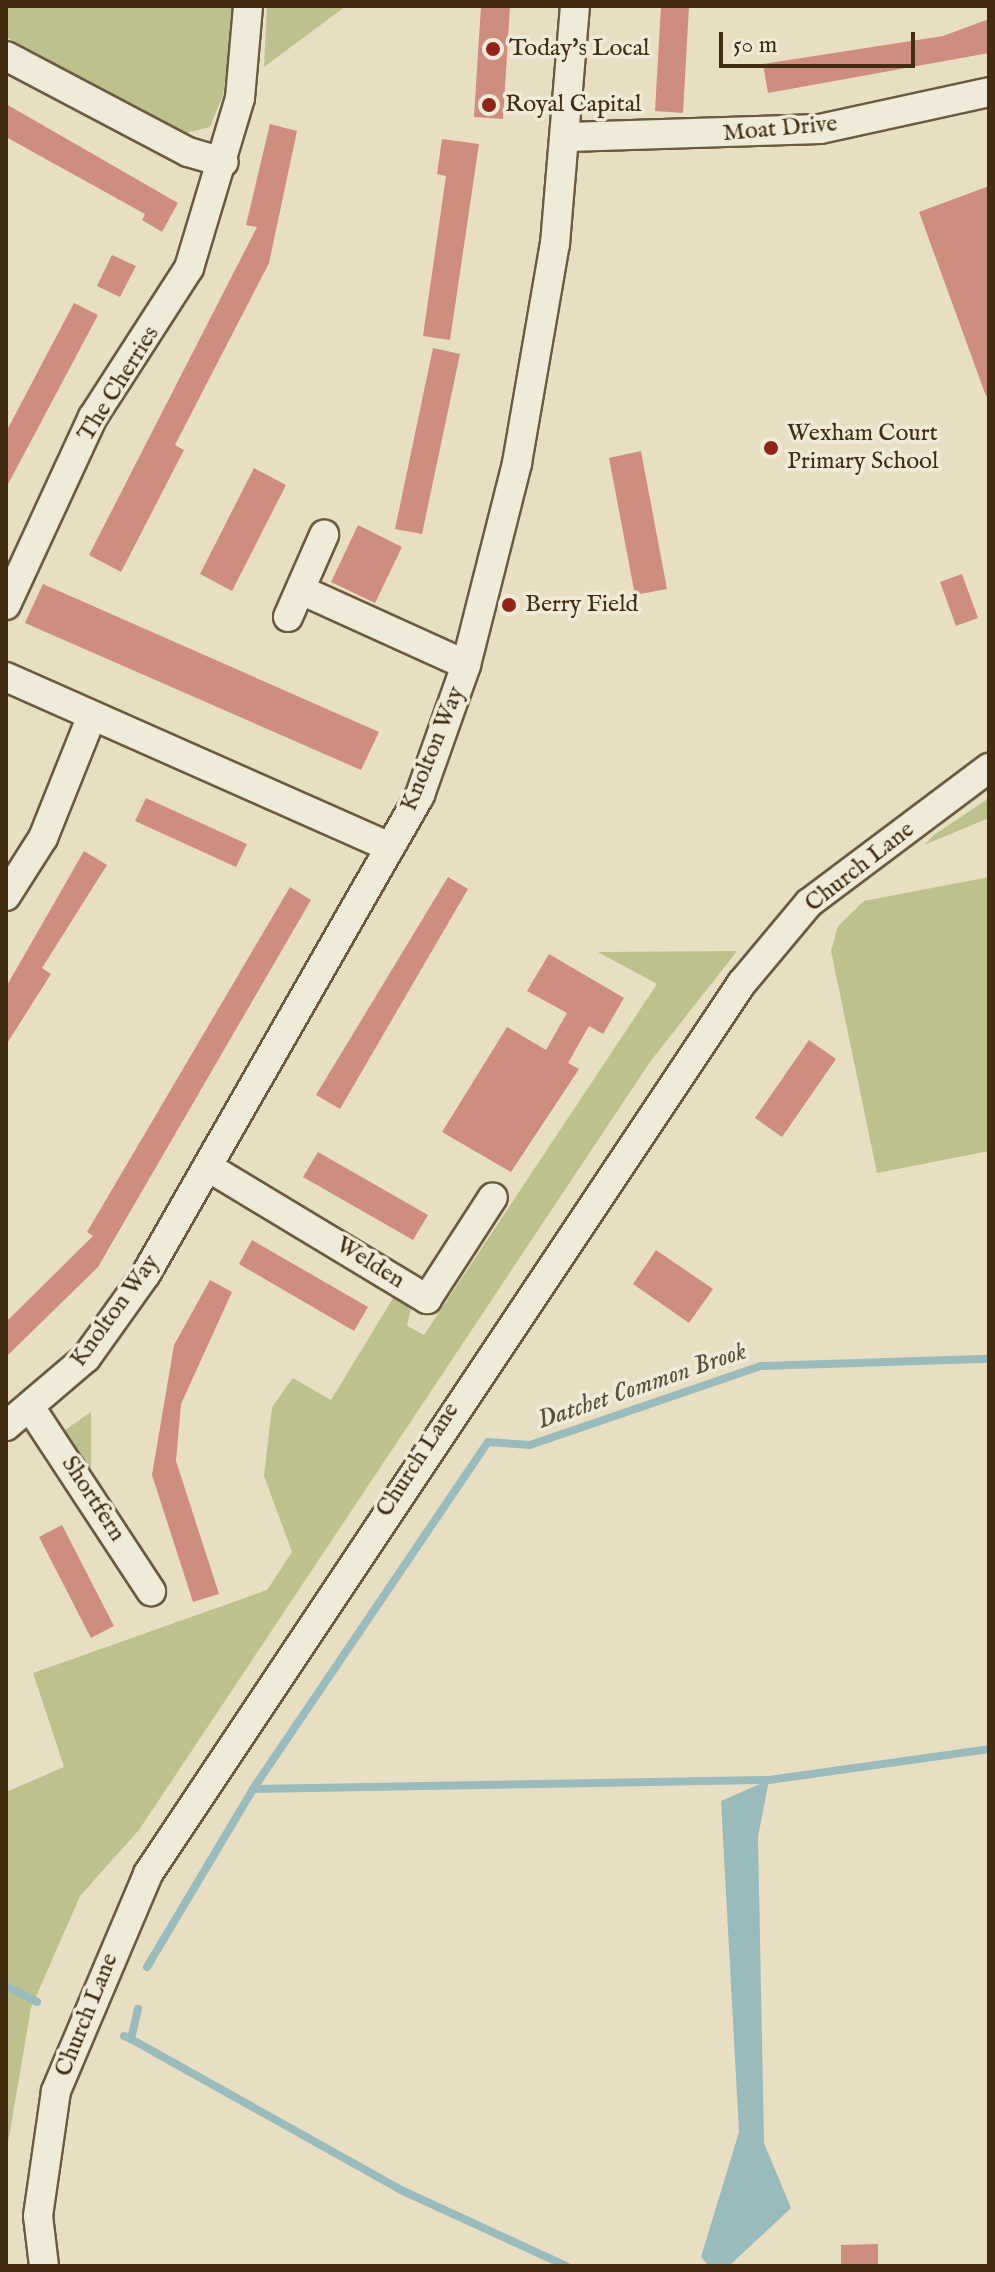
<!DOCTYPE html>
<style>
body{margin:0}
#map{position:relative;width:995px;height:2272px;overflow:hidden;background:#e8dfc3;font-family:"IM FELL English",serif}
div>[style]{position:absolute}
.green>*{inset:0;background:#bec08e}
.water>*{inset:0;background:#9bb}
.stream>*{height:8px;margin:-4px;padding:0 4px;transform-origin:4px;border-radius:4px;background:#9bb}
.building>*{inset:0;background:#ce8e7d}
.roads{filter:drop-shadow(2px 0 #6c5a3e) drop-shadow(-2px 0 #6c5a3e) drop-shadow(0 2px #6c5a3e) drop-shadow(0 -2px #6c5a3e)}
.street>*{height:28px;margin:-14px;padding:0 14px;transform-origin:14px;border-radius:14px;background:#f0ead8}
.dots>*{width:22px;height:22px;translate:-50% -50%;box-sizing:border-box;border:4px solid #f0ead8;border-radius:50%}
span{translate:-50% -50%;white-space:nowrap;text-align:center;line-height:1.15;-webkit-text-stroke:7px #f0ead8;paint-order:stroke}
.poi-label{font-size:24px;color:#432d11}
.left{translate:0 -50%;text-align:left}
.street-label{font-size:24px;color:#432d11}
.water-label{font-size:26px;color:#58503c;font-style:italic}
.frame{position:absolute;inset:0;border:8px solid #432d11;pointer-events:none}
.scale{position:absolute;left:719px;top:32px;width:196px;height:36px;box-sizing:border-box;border:4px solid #432d11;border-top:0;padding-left:10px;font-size:24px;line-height:28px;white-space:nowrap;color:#432d11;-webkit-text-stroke:6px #f0ead8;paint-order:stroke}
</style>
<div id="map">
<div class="green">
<i style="clip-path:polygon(6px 6px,236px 6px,223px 95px,210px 127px,182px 134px,6px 37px)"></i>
<i style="clip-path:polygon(267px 6px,346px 6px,264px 67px)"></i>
<i style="clip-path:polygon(989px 798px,989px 818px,924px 845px,934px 835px)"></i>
<i style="clip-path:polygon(989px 877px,989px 1151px,877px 1173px,831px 951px,838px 926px,864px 901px)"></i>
<i style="clip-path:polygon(737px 951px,650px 1062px,139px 1830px,80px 1896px,31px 2008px,6px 2155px,6px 1792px,64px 1767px,33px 1673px,267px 1590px,292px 1552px,264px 1476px,272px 1407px,293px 1378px,331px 1400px,398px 1290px,411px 1309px,407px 1326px,424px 1335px,657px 984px,598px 952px)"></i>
<i style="clip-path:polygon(91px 1412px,91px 1468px,87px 1468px,65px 1430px)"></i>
</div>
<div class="water">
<i style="clip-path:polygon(769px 1780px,758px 1837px,764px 2143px,791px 2208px,729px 2266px,709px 2266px,701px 2257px,739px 2132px,721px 1801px)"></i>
</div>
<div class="stream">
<i style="left:253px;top:1789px;width:516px;rotate:-1deg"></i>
<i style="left:769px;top:1780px;width:222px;rotate:-8deg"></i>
<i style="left:147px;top:1967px;width:207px;rotate:-59.2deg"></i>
<i style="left:253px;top:1789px;width:419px;rotate:-55.9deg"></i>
<i style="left:488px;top:1442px;width:42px;rotate:4.1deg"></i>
<i style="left:530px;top:1445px;width:244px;rotate:-18.9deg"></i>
<i style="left:761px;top:1366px;width:228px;rotate:-1.8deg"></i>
<i style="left:6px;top:1986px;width:35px;rotate:27deg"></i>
<i style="left:124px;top:2036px;width:8px;rotate:23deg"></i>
<i style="left:131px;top:2039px;width:31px;rotate:-77deg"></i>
<i style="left:131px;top:2039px;width:309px;rotate:29.2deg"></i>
<i style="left:401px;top:2190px;width:182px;rotate:24.7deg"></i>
</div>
<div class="building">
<i style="clip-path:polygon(481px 6px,510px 6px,503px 119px,474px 117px)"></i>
<i style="clip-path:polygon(661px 6px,689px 6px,683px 113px,655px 111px)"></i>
<i style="clip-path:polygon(989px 19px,989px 53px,768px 93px,763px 64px,943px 36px)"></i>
<i style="clip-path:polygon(6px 104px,178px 203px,162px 232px,142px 220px,145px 214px,6px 137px)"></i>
<i style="clip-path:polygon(270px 124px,297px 131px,269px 263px,175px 445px,184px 450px,121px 572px,89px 555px,257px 227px,246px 225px)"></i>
<i style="clip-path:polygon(442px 139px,479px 144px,450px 340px,423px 336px,446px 176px,437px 174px)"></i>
<i style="clip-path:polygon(989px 186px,989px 395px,986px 396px,919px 212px)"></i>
<i style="clip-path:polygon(112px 255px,136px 266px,120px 297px,97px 286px)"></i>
<i style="clip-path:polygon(74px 303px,98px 315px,6px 488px,6px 432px)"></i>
<i style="clip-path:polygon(433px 348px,460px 354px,422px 534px,395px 529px)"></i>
<i style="clip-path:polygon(641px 451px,667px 589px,635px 595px,609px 458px)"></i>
<i style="clip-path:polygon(254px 468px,286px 485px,232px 591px,200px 574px)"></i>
<i style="clip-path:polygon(358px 525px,402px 547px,375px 603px,331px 582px)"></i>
<i style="clip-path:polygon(962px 574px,978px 618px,956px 626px,940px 582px)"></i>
<i style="clip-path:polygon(43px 584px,379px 732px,361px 770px,25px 623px)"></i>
<i style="clip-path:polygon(146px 798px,247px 844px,236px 867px,135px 821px)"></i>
<i style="clip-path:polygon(84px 851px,107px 865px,42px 968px,51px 974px,6px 1045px,6px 987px)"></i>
<i style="clip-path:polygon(448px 877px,468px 889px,340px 1109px,316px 1095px)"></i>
<i style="clip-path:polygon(290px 887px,311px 900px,98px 1267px,6px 1357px,6px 1322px,93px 1236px,87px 1232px)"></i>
<i style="clip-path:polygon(549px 954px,624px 998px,603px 1034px,589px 1026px,568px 1063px,579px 1069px,511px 1172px,442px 1132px,507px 1027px,546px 1050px,567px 1013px,527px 991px)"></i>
<i style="clip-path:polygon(809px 1040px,836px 1059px,782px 1137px,755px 1118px)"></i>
<i style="clip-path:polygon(318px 1152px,428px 1215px,413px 1240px,303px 1177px)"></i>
<i style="clip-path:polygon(252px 1240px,368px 1307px,354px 1331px,239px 1264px)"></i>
<i style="clip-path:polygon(656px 1250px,713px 1289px,689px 1323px,633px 1284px)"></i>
<i style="clip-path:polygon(210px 1280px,232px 1292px,181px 1404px,176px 1461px,219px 1594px,193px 1602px,152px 1475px,174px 1345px)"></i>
<i style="clip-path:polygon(62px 1525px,114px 1626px,91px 1638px,39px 1537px)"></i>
<i style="clip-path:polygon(878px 2244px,878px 2266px,841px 2266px,841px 2245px)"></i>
</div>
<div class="roads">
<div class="street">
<i style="left:6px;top:56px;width:206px;rotate:27.8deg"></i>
<i style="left:188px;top:152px;width:37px;rotate:16deg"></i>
<i style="left:568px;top:137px;width:252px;rotate:-1.8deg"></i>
<i style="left:820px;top:129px;width:173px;rotate:-12.3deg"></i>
<i style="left:301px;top:590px;width:181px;rotate:24.4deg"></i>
<i style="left:6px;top:605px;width:207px;rotate:-65.2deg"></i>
<i style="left:93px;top:417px;width:177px;rotate:-57.2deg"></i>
<i style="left:189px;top:268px;width:177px;rotate:-73.3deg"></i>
<i style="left:240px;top:98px;width:92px;rotate:-85deg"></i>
<i style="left:288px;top:617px;width:90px;rotate:-66.3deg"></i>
<i style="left:6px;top:677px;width:420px;rotate:23.9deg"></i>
<i style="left:6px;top:896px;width:69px;rotate:-57.5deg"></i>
<i style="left:43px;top:838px;width:129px;rotate:-68.2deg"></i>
<i style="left:208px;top:1167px;width:256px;rotate:31.1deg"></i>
<i style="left:427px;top:1299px;width:121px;rotate:-57.1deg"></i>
<i style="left:32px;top:1410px;width:217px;rotate:56.7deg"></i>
<i style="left:6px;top:1426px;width:105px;rotate:-40.4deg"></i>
<i style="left:86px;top:1358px;width:103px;rotate:-54.5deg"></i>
<i style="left:146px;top:1274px;width:552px;rotate:-60.23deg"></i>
<i style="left:420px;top:795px;width:138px;rotate:-70.5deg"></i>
<i style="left:466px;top:665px;width:208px;rotate:-75.8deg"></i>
<i style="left:517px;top:463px;width:222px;rotate:-80.2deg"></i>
<i style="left:555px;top:244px;width:239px;rotate:-85.2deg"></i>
<i style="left:44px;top:2266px;width:50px;rotate:-96.8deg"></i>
<i style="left:38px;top:2216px;width:126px;rotate:-81.8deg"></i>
<i style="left:56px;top:2091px;width:236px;rotate:-67deg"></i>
<i style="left:148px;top:1874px;width:1071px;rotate:-56.31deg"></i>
<i style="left:742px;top:983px;width:104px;rotate:-50.1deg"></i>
<i style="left:809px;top:903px;width:225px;rotate:-36.9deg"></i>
</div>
</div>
<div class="dots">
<i style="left:493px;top:49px;background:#8f2418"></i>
<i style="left:489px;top:105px;background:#8f2418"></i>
<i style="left:771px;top:448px;background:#8f2418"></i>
<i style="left:509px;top:605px;background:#8f2418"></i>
</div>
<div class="poi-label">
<span class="left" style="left:509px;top:49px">Today's Local</span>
<span class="left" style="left:505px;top:105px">Royal Capital</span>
<span class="left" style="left:787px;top:448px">Wexham Court<br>Primary School</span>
<span class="left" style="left:525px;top:605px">Berry Field</span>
</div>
<div class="street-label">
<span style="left:780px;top:129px;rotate:-5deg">Moat Drive</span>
<span style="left:119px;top:384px;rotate:-58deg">The Cherries</span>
<span style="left:433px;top:749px;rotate:-68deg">Knolton Way</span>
<span style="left:860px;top:867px;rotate:-38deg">Church Lane</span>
<span style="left:370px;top:1263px;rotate:32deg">Welden</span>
<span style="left:115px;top:1311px;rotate:-54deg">Knolton Way</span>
<span style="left:418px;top:1460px;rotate:-57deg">Church Lane</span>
<span style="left:93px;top:1499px;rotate:57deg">Shortfern</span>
<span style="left:87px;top:2015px;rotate:-68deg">Church Lane</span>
</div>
<div class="water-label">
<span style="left:642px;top:1386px;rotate:-19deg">Datchet Common Brook</span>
</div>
<div class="frame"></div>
<div class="scale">50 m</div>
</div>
